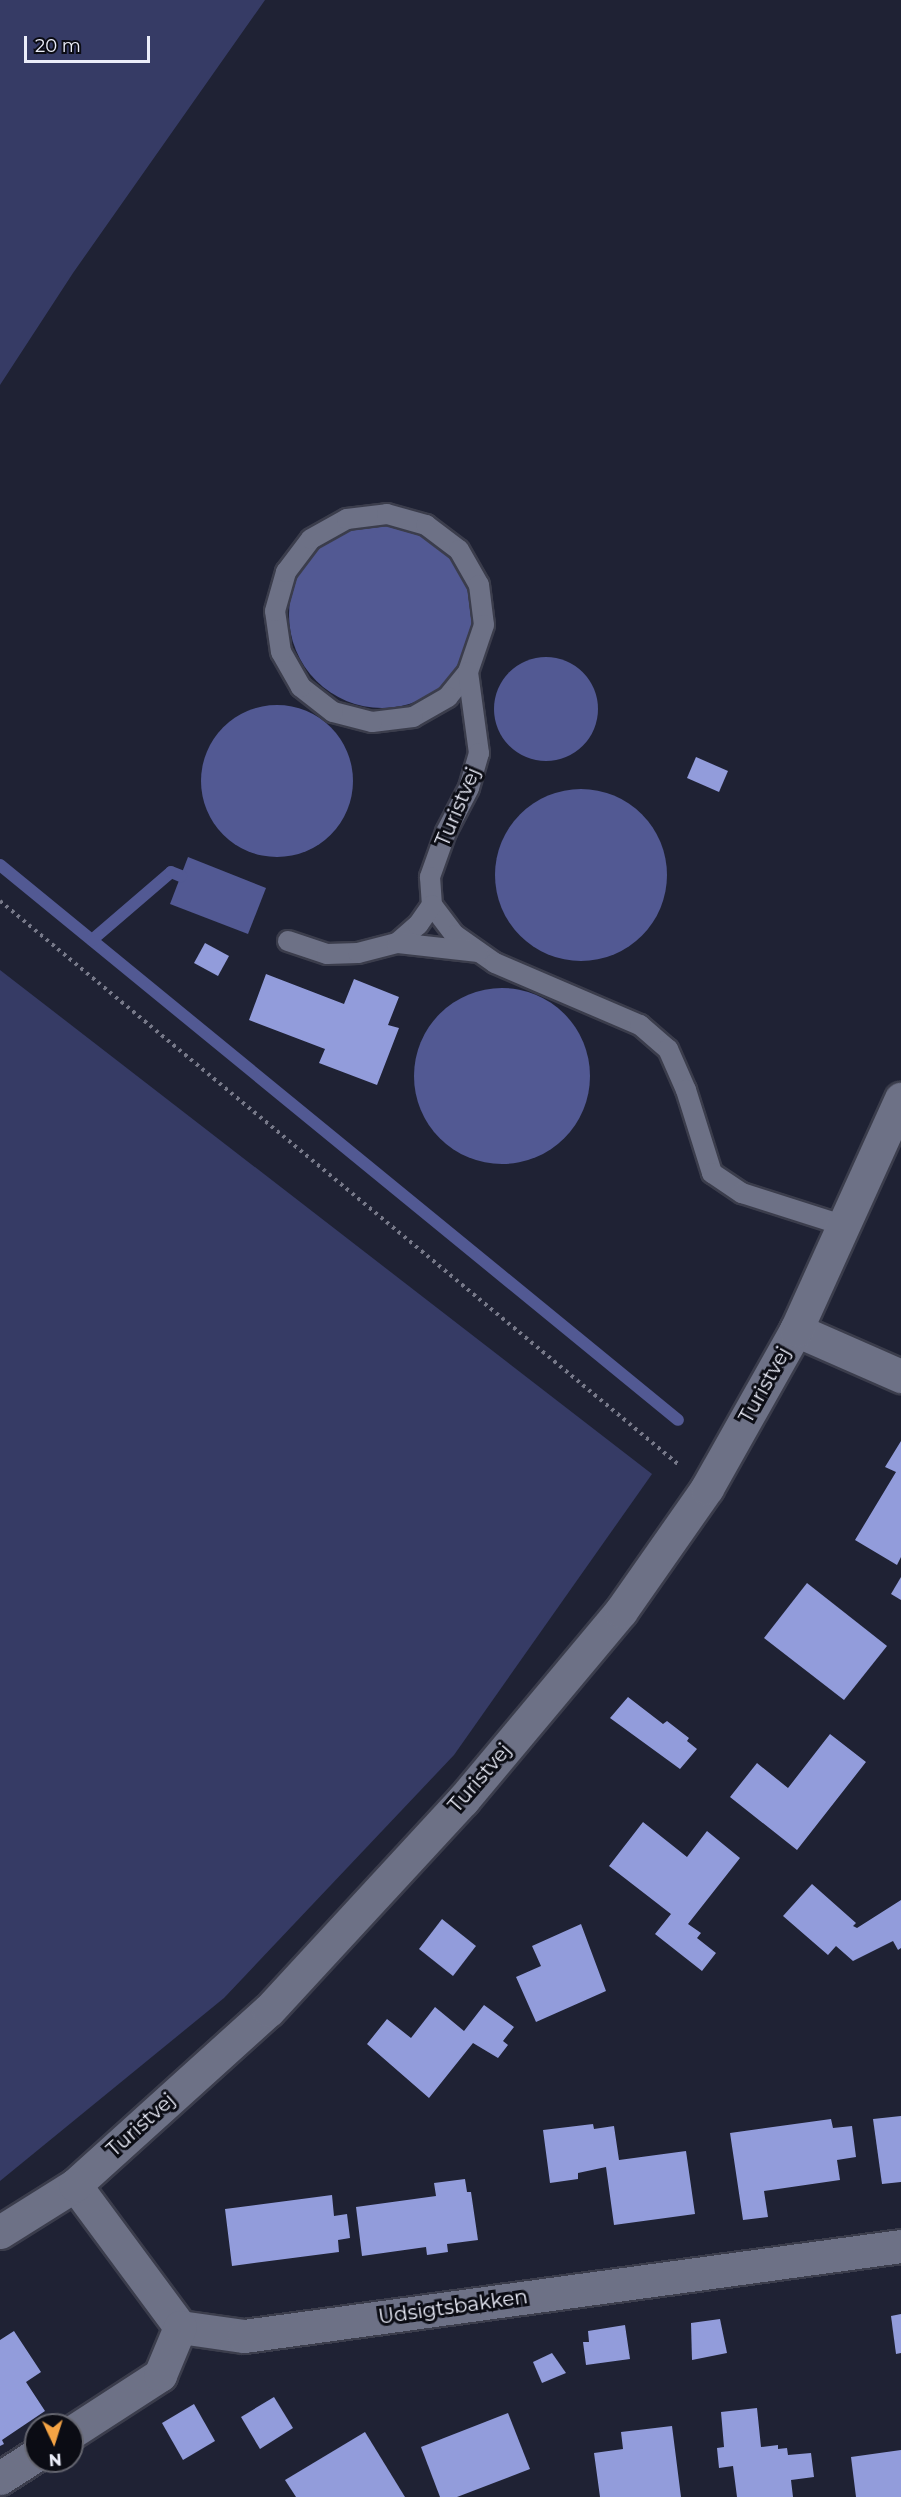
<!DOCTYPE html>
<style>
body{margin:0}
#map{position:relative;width:901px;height:2497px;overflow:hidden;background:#1f2234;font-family:Montserrat,sans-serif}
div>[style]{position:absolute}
.green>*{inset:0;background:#363b65}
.water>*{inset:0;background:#525993}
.round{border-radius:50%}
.stream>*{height:12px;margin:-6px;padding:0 6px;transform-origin:6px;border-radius:6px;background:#525993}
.building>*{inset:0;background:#929cdb}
.path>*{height:4px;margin-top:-2px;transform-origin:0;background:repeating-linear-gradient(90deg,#777989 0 3px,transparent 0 7.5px)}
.roads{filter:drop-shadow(2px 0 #3b3d4c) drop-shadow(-2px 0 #3b3d4c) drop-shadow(0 2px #3b3d4c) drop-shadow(0 -2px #3b3d4c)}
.service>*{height:20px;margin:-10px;padding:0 10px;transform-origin:10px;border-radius:10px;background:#6d7186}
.minor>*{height:33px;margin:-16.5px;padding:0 16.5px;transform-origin:16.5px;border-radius:16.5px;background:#6d7186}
span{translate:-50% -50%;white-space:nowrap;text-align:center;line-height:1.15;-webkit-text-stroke:6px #0b0c14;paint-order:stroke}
.street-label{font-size:20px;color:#ebedf9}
.north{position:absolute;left:24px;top:2413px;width:60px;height:60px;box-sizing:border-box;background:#0b0c14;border:2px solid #656670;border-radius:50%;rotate:176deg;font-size:16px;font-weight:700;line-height:24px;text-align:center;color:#ebedf9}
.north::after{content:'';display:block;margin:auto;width:21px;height:27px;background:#f4a344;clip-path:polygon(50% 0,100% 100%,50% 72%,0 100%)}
.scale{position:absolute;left:24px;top:36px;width:126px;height:27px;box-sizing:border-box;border:3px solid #ebedf9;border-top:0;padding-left:8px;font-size:18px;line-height:21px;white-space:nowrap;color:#ebedf9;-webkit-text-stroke:4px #0b0c14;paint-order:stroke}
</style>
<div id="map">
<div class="green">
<i style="clip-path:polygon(0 0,265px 0,73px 273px,0 385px)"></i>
<i style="clip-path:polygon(0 970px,652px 1474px,454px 1755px,224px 1998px,0 2181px)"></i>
</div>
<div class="water">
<i class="round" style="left:289px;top:522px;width:186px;height:186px"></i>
<i class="round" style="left:494px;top:657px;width:104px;height:104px"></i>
<i class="round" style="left:201px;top:705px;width:152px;height:152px"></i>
<i class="round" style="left:495px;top:789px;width:172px;height:172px"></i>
<i style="clip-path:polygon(188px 857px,266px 888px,248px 934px,170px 904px)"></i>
<i class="round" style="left:414px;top:988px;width:176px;height:176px"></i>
</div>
<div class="stream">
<i style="left:0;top:865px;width:876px;rotate:39.3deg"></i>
<i style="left:92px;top:940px;width:104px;rotate:-40.7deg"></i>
<i style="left:171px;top:872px;width:11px;rotate:22deg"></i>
</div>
<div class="building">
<i style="clip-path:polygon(696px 757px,728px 771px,719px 792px,687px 778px)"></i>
<i style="clip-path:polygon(205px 943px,229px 956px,218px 976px,194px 963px)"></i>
<i style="clip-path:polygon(266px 974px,344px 1004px,354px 979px,399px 997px,388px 1025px,399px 1028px,377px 1085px,319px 1063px,325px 1049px,249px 1020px)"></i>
<i style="clip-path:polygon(901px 1441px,901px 1557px,897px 1565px,855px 1540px,896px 1472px,885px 1467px)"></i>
<i style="clip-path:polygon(901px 1577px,901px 1600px,891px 1594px)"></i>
<i style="clip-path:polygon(807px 1583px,887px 1646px,844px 1700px,764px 1638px)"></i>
<i style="clip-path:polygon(628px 1697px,663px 1724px,667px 1721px,689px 1738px,687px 1741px,697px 1749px,680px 1769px,610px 1718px)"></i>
<i style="clip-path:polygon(830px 1734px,866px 1762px,797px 1850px,730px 1797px,757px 1763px,788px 1788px)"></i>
<i style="clip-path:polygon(643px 1822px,687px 1857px,707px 1831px,740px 1858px,688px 1924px,701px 1933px,697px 1938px,716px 1953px,702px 1971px,655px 1934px,671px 1914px,609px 1866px)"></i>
<i style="clip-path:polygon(812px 1884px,856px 1923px,853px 1926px,857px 1928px,901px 1900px,901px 1948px,898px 1950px,893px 1941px,853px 1961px,836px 1946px,828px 1955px,783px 1916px)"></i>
<i style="clip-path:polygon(442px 1919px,476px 1946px,453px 1976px,419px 1949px)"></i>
<i style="clip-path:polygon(581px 1924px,606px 1991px,536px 2022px,516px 1977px,541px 1966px,532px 1946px)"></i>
<i style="clip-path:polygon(484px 2005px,514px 2027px,503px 2041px,508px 2045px,498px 2058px,473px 2043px,429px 2098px,367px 2044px,387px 2019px,411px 2038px,435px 2007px,464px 2031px)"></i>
<i style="clip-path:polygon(901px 2116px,901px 2182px,882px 2184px,873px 2119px)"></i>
<i style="clip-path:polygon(831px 2119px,833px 2128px,852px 2126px,856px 2157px,837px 2160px,840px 2180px,764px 2191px,768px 2217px,743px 2220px,730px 2133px)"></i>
<i style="clip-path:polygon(593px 2124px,594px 2129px,614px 2126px,619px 2160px,686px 2151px,695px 2214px,614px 2225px,606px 2167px,578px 2173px,578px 2179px,550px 2183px,543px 2130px)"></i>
<i style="clip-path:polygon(465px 2179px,467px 2192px,471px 2192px,478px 2240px,447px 2244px,448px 2252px,427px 2255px,426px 2247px,362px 2256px,356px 2207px,436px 2196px,434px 2183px)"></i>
<i style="clip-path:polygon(332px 2195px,334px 2216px,347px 2214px,350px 2238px,338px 2240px,339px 2252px,232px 2266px,225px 2209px)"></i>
<i style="clip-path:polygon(901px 2314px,901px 2353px,896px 2354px,891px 2316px)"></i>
<i style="clip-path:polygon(720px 2319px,727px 2353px,692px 2360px,691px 2323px)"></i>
<i style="clip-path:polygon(625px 2325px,630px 2359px,586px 2365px,583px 2342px,589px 2342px,588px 2331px)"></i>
<i style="clip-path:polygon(14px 2331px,41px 2372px,26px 2382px,45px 2411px,2px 2440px,4px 2444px,0 2446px,0 2340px)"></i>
<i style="clip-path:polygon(552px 2353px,566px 2373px,542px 2383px,533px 2362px)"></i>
<i style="clip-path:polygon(274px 2397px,293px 2428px,260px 2449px,241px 2417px)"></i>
<i style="clip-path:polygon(194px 2404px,215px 2441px,183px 2460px,162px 2423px)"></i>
<i style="clip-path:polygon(757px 2408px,761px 2447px,778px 2445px,778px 2449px,787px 2448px,788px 2455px,811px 2453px,814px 2477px,791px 2480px,793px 2497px,737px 2497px,733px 2466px,719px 2468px,717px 2448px,724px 2447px,721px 2412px)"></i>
<i style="clip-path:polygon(508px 2413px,530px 2469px,457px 2497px,440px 2497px,421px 2447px)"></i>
<i style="clip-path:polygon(672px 2426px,681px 2497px,600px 2497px,594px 2453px,623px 2449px,621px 2432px)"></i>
<i style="clip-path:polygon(365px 2432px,405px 2497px,296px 2497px,285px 2480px)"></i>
<i style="clip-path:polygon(901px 2450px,901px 2497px,856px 2497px,851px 2457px)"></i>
</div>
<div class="path">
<i style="left:0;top:901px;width:881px;rotate:39.71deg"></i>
</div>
<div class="roads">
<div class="service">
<i style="left:468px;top:672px;width:32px;rotate:129deg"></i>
<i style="left:448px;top:697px;width:40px;rotate:150.3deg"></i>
<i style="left:413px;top:717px;width:41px;rotate:173deg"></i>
<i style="left:372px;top:722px;width:40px;rotate:-165.6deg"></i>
<i style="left:333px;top:712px;width:41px;rotate:-142deg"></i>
<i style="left:301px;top:687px;width:40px;rotate:-119.7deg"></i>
<i style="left:281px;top:652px;width:41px;rotate:-98.3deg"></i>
<i style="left:275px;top:611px;width:41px;rotate:-74.2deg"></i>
<i style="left:286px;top:572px;width:41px;rotate:-52.9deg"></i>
<i style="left:311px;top:539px;width:41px;rotate:-29.1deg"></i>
<i style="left:347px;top:519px;width:40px;rotate:-7.1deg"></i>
<i style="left:387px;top:514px;width:41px;rotate:15.8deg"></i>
<i style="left:426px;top:525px;width:41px;rotate:37.1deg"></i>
<i style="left:459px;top:550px;width:40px;rotate:60.3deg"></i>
<i style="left:479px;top:585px;width:40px;rotate:82.9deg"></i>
<i style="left:484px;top:625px;width:50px;rotate:108.8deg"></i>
<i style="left:468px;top:672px;width:82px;rotate:82.3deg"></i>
<i style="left:479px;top:753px;width:36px;rotate:106deg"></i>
<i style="left:469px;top:788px;width:50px;rotate:117.6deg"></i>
<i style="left:446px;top:832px;width:48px;rotate:109.6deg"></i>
<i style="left:430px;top:877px;width:28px;rotate:86deg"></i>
<i style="left:432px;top:905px;width:38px;rotate:53deg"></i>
<i style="left:455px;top:935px;width:49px;rotate:35deg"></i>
<i style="left:495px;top:963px;width:158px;rotate:23.2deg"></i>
<i style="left:640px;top:1025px;width:37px;rotate:41deg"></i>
<i style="left:668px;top:1049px;width:45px;rotate:66.3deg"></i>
<i style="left:686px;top:1090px;width:87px;rotate:72.6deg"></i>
<i style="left:712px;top:1173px;width:36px;rotate:34deg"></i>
<i style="left:742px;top:1193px;width:105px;rotate:17.7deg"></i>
<i style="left:288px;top:941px;width:41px;rotate:18.4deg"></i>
<i style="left:327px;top:954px;width:31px;rotate:-2deg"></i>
<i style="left:358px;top:953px;width:40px;rotate:-14.4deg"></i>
<i style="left:397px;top:943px;width:28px;rotate:-41deg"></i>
<i style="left:418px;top:925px;width:24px;rotate:-55deg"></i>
<i style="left:397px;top:943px;width:81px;rotate:6.3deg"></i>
</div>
<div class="minor">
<i style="left:796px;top:1330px;width:115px;rotate:23.7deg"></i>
<i style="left:75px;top:2185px;width:177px;rotate:53.5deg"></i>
<i style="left:180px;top:2327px;width:65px;rotate:8deg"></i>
<i style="left:244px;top:2336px;width:663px;rotate:-7.8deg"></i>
<i style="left:0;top:2232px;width:89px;rotate:-32.1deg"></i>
<i style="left:75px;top:2185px;width:261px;rotate:-42.1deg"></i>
<i style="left:269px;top:2010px;width:286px;rotate:-47.3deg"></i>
<i style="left:463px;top:1800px;width:246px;rotate:-50.1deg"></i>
<i style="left:621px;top:1611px;width:150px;rotate:-55deg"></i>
<i style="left:707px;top:1488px;width:181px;rotate:-60.6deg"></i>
<i style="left:796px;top:1330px;width:254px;rotate:-65.6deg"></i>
<i style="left:72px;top:2432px;width:105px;rotate:-32.9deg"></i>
<i style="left:160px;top:2375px;width:52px;rotate:-67.4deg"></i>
<i style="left:0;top:2478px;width:43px;rotate:-32.6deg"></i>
</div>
</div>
<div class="street-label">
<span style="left:458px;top:807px;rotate:-67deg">Turistvej</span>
<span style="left:765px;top:1385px;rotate:-61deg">Turistvej</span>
<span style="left:480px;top:1778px;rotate:-49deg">Turistvej</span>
<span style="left:141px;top:2125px;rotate:-42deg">Turistvej</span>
<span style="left:453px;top:2307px;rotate:-8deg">Udsigtsbakken</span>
</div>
<div class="north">N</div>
<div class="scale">20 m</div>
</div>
